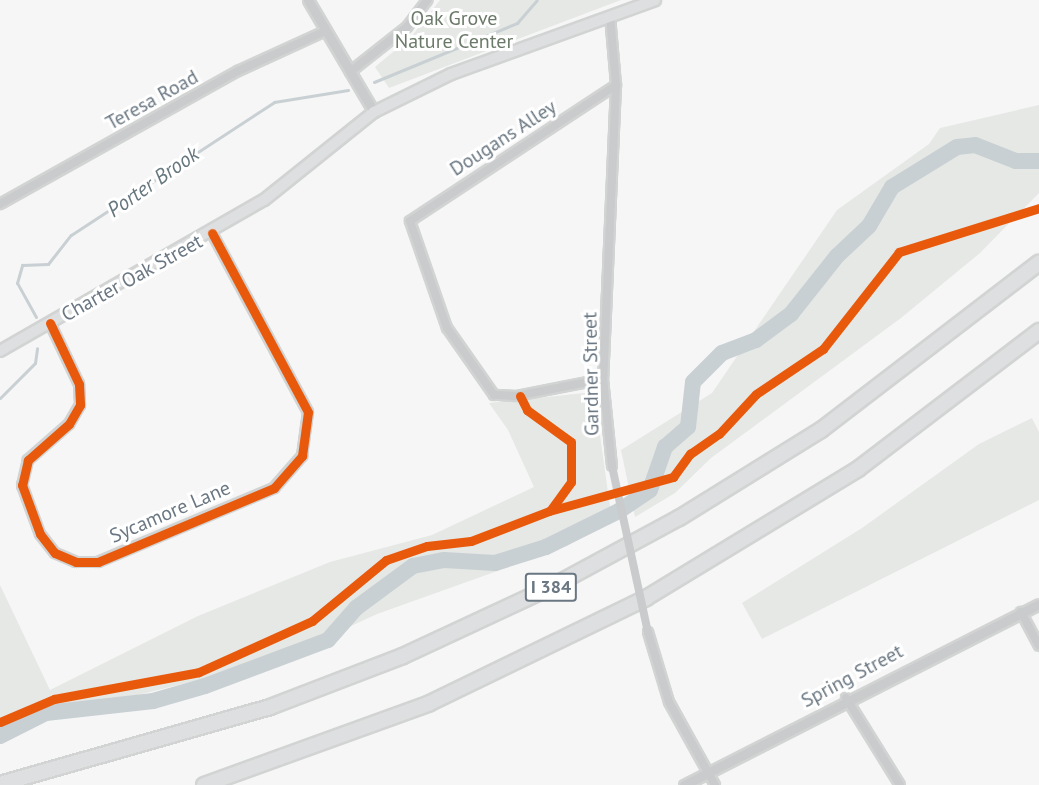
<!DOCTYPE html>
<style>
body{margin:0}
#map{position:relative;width:1039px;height:785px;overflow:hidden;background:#f6f6f6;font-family:"PT Sans",sans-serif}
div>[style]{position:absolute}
.green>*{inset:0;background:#e5e8e4}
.stream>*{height:3px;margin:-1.5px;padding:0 1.5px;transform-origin:1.5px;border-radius:1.5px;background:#c9d0d3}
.river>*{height:16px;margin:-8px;padding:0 8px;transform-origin:8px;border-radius:8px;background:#c9d0d3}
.roads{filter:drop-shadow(2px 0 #d2d3d3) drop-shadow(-2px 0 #d2d3d3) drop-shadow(0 2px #d2d3d3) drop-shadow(0 -2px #d2d3d3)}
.minor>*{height:8px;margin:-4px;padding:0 4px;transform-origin:4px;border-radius:4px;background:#c9cbcc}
.tertiary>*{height:9px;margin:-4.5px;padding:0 4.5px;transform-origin:4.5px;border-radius:4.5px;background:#c9cbcc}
.secondary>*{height:10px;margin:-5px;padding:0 5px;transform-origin:5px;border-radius:5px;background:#dedfe0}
.motorway>*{height:14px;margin:-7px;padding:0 7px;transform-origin:7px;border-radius:7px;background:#dedfe0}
.minor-bridge>*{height:8px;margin:-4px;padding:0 4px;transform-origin:4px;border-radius:4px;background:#c9cbcc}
.cycleway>*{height:9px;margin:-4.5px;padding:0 4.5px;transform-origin:4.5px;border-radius:4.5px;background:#e8590c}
span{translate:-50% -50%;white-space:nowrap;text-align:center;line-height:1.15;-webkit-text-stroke:6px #fff;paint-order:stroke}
.shield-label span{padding:2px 4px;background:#fff;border:2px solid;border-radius:4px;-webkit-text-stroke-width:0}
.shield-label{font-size:18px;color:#6a7782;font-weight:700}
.park-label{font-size:20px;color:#6b7a68}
.street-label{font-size:20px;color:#6a7782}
.water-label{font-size:21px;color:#66777e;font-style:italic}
</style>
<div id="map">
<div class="green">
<i style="clip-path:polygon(440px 0,621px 0,389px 88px,375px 67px,411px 37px)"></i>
<i style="clip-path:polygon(1039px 105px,1039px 193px,980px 253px,901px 318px,711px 458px,675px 493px,635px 517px,621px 450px,712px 393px,837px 210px,929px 144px,940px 128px)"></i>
<i style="clip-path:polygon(594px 392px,612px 521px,567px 546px,377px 614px,275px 661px,0 729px,0 585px,50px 690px,198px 616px,330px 562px,432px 535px,534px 487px,508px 430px,489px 403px)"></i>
<i style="clip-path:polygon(1032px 418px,1039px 432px,1039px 500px,762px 639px,742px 603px,862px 528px,979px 444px)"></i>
</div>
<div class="stream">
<i style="left:374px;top:82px;width:155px;rotate:-22.4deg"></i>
<i style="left:517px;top:23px;width:30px;rotate:-49deg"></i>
<i style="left:36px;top:317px;width:39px;rotate:-119deg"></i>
<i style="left:17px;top:283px;width:19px;rotate:-74deg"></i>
<i style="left:22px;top:265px;width:26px;rotate:-2deg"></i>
<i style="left:48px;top:264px;width:37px;rotate:-52deg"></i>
<i style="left:71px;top:235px;width:243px;rotate:-33.2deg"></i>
<i style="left:274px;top:102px;width:75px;rotate:-9.2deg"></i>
<i style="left:0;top:398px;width:49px;rotate:-45deg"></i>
<i style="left:35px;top:363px;width:15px;rotate:-82deg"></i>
</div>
<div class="river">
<i style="left:0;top:736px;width:51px;rotate:-26.6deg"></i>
<i style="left:46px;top:713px;width:108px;rotate:-6.4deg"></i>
<i style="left:153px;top:701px;width:54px;rotate:-16.1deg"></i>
<i style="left:205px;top:686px;width:131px;rotate:-20.5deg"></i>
<i style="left:328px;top:640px;width:43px;rotate:-48.8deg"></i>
<i style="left:356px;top:608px;width:71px;rotate:-36.4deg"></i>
<i style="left:413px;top:566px;width:32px;rotate:-11deg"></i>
<i style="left:444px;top:560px;width:51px;rotate:3.4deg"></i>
<i style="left:495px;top:563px;width:53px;rotate:-17.4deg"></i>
<i style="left:546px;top:547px;width:81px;rotate:-26.3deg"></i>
<i style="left:619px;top:511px;width:37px;rotate:-34deg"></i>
<i style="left:650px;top:490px;width:46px;rotate:-70.8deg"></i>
<i style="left:665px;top:447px;width:30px;rotate:-41deg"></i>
<i style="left:688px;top:427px;width:45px;rotate:-83.7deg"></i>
<i style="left:693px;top:382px;width:41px;rotate:-45deg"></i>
<i style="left:722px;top:353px;width:36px;rotate:-21deg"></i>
<i style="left:756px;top:340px;width:44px;rotate:-36.6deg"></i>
<i style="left:791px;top:314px;width:74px;rotate:-51.6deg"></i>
<i style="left:837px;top:256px;width:44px;rotate:-43.2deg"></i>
<i style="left:869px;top:226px;width:45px;rotate:-59.5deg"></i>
<i style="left:892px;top:187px;width:76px;rotate:-31.6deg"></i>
<i style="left:957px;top:147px;width:18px;rotate:-6deg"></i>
<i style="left:975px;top:145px;width:44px;rotate:21.3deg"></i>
<i style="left:1016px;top:161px;width:23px"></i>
</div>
<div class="roads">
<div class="minor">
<i style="left:610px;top:16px;width:69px;rotate:85deg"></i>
<i style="left:616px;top:85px;width:294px;rotate:92.5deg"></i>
<i style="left:603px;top:379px;width:87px;rotate:84.1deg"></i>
<i style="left:350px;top:72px;width:73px;rotate:-38.3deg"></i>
<i style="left:407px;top:27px;width:34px;rotate:-53deg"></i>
<i style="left:0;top:204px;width:273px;rotate:-29.2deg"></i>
<i style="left:238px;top:71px;width:94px;rotate:-24.6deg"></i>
<i style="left:50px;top:323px;width:68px;rotate:64.6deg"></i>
<i style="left:79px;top:384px;width:21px;rotate:87deg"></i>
<i style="left:80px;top:405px;width:22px;rotate:120deg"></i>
<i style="left:69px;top:424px;width:55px;rotate:138.7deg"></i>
<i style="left:28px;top:460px;width:26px;rotate:103deg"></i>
<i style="left:22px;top:485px;width:52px;rotate:69.8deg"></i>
<i style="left:40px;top:534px;width:24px;rotate:52deg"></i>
<i style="left:55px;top:553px;width:23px;rotate:23deg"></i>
<i style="left:76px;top:562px;width:22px"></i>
<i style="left:98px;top:562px;width:191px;rotate:-22.8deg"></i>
<i style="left:274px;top:488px;width:43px;rotate:-48.8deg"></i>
<i style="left:302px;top:456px;width:44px;rotate:-82.2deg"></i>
<i style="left:308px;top:412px;width:203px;rotate:-118.2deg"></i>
<i style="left:603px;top:379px;width:89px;rotate:168.9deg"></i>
<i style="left:516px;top:396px;width:22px;rotate:-177deg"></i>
<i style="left:494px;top:395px;width:82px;rotate:-125deg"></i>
<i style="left:447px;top:328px;width:113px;rotate:-109.1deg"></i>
<i style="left:410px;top:221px;width:247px;rotate:-33.4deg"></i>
<i style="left:1021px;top:612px;width:38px;rotate:62deg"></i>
<i style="left:648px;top:632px;width:73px;rotate:73.3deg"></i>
<i style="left:669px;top:702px;width:95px;rotate:61deg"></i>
<i style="left:846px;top:698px;width:102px;rotate:58.2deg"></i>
</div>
<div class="tertiary">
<i style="left:308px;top:0;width:130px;rotate:59.5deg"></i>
<i style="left:684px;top:785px;width:398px;rotate:-27deg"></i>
</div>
<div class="secondary">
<i style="left:0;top:351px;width:304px;rotate:-29.8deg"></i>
<i style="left:264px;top:200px;width:141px;rotate:-38.7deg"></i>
<i style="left:374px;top:112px;width:86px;rotate:-26.3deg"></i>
<i style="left:451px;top:74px;width:217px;rotate:-19.9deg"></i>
</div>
<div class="motorway">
<i style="left:0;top:784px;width:281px;rotate:-15.9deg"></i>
<i style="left:270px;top:707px;width:142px;rotate:-21deg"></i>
<i style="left:403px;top:656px;width:166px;rotate:-25deg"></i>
<i style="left:553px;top:586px;width:143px;rotate:-28.4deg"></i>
<i style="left:679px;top:518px;width:167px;rotate:-31.8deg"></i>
<i style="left:821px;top:430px;width:275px;rotate:-37.5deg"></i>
<i style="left:204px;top:785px;width:240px;rotate:-19.9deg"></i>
<i style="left:430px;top:703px;width:240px;rotate:-25.9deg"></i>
<i style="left:646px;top:598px;width:248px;rotate:-31.3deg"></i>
<i style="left:858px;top:469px;width:228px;rotate:-37.3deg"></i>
</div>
</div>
<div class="minor-bridge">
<i style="left:612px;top:466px;width:170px;rotate:77.8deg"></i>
</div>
<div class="cycleway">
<i style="left:50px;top:323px;width:68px;rotate:64.6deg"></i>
<i style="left:79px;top:384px;width:21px;rotate:87deg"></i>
<i style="left:80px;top:405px;width:22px;rotate:120deg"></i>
<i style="left:69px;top:424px;width:55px;rotate:138.7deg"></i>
<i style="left:28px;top:460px;width:26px;rotate:103deg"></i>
<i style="left:22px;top:485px;width:52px;rotate:69.8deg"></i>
<i style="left:40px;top:534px;width:24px;rotate:52deg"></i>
<i style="left:55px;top:553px;width:23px;rotate:23deg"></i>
<i style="left:76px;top:562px;width:22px"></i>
<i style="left:98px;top:562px;width:191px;rotate:-22.8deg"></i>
<i style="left:274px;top:488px;width:43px;rotate:-48.8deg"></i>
<i style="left:302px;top:456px;width:44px;rotate:-82.2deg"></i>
<i style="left:308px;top:412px;width:203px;rotate:-118.2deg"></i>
<i style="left:520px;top:396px;width:16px;rotate:63deg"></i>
<i style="left:527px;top:410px;width:54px;rotate:36deg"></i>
<i style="left:571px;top:442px;width:40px;rotate:90deg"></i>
<i style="left:571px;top:482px;width:34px;rotate:126deg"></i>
<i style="left:0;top:722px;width:59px;rotate:-23.1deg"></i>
<i style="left:54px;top:699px;width:147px;rotate:-10.5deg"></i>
<i style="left:199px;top:672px;width:124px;rotate:-24.3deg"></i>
<i style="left:312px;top:621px;width:96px;rotate:-39.5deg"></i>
<i style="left:386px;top:560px;width:43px;rotate:-18.9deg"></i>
<i style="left:427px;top:546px;width:44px;rotate:-6.5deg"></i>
<i style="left:471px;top:541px;width:84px;rotate:-21deg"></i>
<i style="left:549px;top:511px;width:129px;rotate:-15.3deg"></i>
<i style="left:673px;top:477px;width:29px;rotate:-54deg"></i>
<i style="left:690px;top:454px;width:35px;rotate:-35deg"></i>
<i style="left:719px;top:434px;width:54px;rotate:-47.2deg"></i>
<i style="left:756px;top:394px;width:81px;rotate:-33.9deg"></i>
<i style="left:823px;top:349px;width:123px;rotate:-51.9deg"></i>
<i style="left:899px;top:252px;width:147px;rotate:-17.4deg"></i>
</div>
<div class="shield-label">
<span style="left:551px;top:587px">I 384</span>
</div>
<div class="park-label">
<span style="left:454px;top:30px">Oak Grove<br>Nature Center</span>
</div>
<div class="street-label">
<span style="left:152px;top:100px;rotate:-29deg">Teresa Road</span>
<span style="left:503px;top:138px;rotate:-33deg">Dougans Alley</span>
<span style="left:132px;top:278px;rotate:-29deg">Charter Oak Street</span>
<span style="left:591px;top:374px;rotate:-91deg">Gardner Street</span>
<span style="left:170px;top:512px;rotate:-23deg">Sycamore Lane</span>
<span style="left:852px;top:676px;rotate:-28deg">Spring Street</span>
</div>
<div class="water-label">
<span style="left:153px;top:182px;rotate:-35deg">Porter Brook</span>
</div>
</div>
